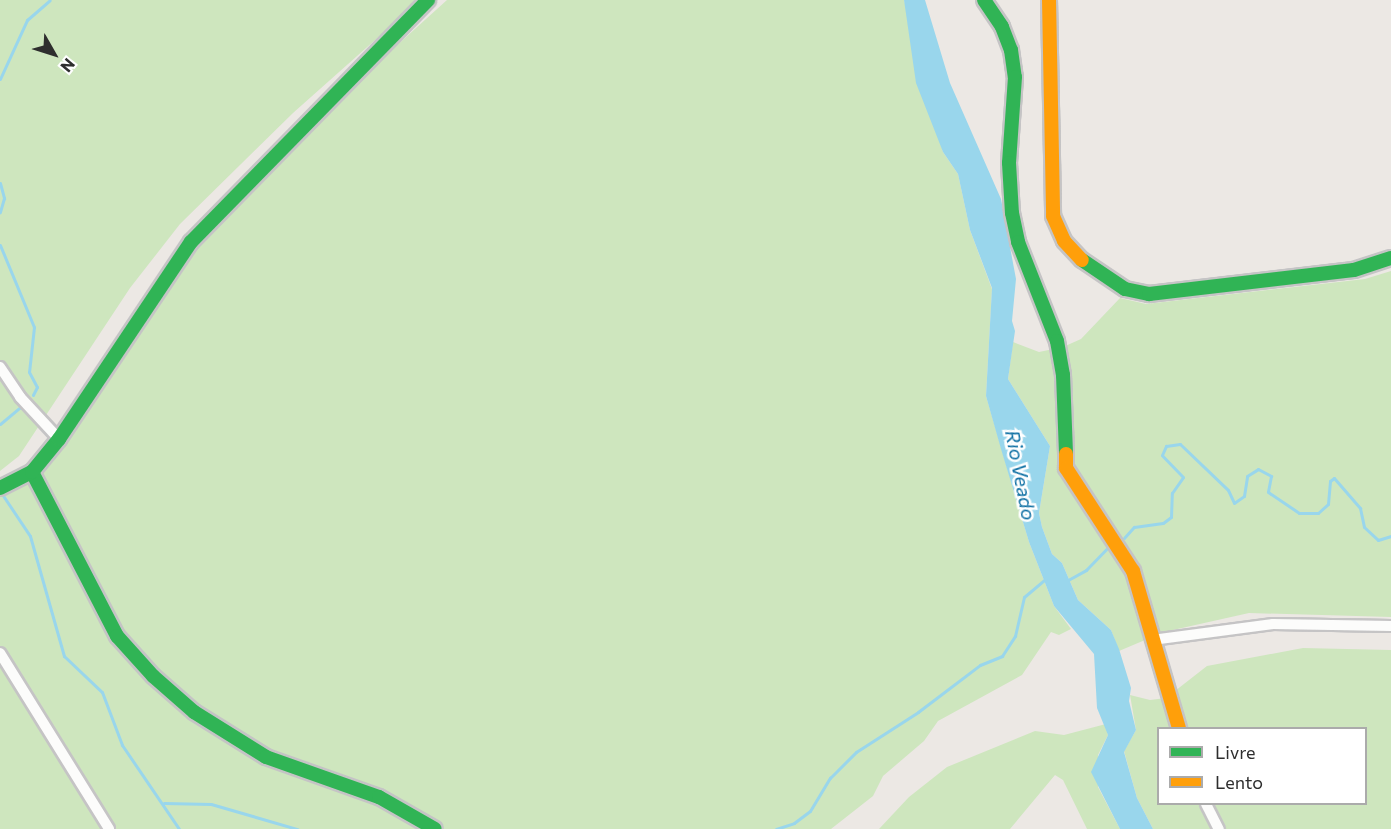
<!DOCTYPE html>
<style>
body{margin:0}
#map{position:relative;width:1391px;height:829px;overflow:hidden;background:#ece8e4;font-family:Commissioner,sans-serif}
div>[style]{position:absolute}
.green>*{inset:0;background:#cee6be}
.water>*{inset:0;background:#99d6ec}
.stream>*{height:3px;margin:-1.5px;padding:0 1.5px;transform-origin:1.5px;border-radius:1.5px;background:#99d6ec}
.roads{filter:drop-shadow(2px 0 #c5c4c5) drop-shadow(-2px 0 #c5c4c5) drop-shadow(0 2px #c5c4c5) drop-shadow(0 -2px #c5c4c5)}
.street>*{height:10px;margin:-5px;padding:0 5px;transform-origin:5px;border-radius:5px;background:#fcfcfb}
.fast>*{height:14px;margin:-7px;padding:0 7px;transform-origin:7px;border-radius:7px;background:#30b455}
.slow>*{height:14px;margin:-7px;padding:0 7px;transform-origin:7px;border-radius:7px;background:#ff9f0a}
span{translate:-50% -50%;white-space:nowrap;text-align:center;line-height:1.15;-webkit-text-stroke:5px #fff;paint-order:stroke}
.water-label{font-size:20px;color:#0d6fa3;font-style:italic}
.legend{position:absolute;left:1157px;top:727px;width:210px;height:78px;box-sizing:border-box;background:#fff;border:2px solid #ababab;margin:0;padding:8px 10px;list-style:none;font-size:18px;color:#2e2e2e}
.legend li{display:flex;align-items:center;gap:12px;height:30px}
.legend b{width:30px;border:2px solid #ababab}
.north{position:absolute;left:24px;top:24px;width:60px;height:60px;-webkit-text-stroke:4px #fff;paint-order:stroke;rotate:129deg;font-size:16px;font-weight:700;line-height:24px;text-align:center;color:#2e2e2e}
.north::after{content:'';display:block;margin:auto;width:21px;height:27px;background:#2e2e2e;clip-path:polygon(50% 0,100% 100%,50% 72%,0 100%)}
</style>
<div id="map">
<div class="green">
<i style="clip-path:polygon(0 0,420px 0,293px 113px,180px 224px,130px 288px,19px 456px,0 471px)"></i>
<i style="clip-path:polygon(447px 0,904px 0,943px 152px,958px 174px,970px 230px,992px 289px,986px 396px,1029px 542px,1054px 606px,1071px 629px,1059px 635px,1051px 632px,1022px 675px,938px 721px,924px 741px,883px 776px,873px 796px,831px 829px,0 829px,0 489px,24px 473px,45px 449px,150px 290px,363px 76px)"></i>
<i style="clip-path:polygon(1391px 271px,1391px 617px,1249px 613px,1164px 632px,1119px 651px,1111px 630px,1078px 600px,1062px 563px,1052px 554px,1042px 527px,1039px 513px,1050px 446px,1008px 379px,1013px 342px,1039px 352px,1063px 347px,1081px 339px,1120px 298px,1146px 304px,1365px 279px)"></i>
<i style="clip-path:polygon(evenodd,1303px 648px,1391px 650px,1391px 829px,1153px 829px,1137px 798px,1124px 751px,1136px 730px,1130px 695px,1150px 700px,1166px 698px,1207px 666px,1303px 648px,1158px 728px,1366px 728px,1366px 804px,1158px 804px,1158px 728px)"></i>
<i style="clip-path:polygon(1106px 724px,1108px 735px,1098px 755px,1098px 787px,1120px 829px,1087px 829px,1063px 780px,1055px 775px,1010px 829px,879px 829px,909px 797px,947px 767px,1035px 731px,1064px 735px)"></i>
</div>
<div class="water">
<i style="clip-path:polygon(904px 0,925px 0,950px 83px,1001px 199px,1016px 279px,1012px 321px,1015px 331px,1008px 379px,1050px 446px,1039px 513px,1042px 527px,1052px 554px,1062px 563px,1078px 600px,1111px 630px,1119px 649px,1131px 688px,1129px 701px,1136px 730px,1124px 752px,1137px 798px,1153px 829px,1120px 829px,1091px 772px,1108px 735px,1097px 708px,1094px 654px,1054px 606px,1029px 542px,1001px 449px,986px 396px,992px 288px,970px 230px,958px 174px,943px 152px,916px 83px)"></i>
</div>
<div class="stream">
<i style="left:0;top:79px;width:65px;rotate:-65.4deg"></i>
<i style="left:27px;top:20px;width:30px;rotate:-41deg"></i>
<i style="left:0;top:183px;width:16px;rotate:75deg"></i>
<i style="left:4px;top:198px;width:15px;rotate:106deg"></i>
<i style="left:0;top:245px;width:89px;rotate:67.5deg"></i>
<i style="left:34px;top:327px;width:45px;rotate:96.3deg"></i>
<i style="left:29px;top:372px;width:17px;rotate:62deg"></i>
<i style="left:37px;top:387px;width:9px;rotate:117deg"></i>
<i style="left:0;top:424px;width:26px;rotate:-40deg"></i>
<i style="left:0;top:491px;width:54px;rotate:56.3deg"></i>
<i style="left:30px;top:536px;width:125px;rotate:74.2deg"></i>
<i style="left:64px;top:656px;width:52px;rotate:43.5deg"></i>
<i style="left:102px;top:692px;width:57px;rotate:69.3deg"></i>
<i style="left:122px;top:745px;width:102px;rotate:55.8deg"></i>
<i style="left:1124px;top:538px;width:15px;rotate:-48deg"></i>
<i style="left:1134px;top:527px;width:29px;rotate:-8deg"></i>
<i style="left:1163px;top:523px;width:10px;rotate:-37deg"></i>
<i style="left:1171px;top:517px;width:24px;rotate:-88deg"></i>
<i style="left:1172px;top:493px;width:19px;rotate:-55deg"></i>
<i style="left:1183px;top:477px;width:30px;rotate:-134deg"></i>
<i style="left:1162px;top:455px;width:10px;rotate:-66deg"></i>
<i style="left:1166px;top:446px;width:14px;rotate:-8deg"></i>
<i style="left:1180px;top:444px;width:66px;rotate:43.8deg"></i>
<i style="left:1228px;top:490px;width:14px;rotate:65deg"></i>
<i style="left:1234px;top:503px;width:12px;rotate:-35deg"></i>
<i style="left:1244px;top:496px;width:20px;rotate:-81deg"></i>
<i style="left:1247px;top:476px;width:13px;rotate:-32deg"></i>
<i style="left:1258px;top:469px;width:15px;rotate:28deg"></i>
<i style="left:1271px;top:476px;width:16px;rotate:101deg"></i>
<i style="left:1268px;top:492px;width:37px;rotate:34deg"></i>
<i style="left:1299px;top:513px;width:19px"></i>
<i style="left:1318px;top:513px;width:13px;rotate:-42deg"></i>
<i style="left:1328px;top:504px;width:23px;rotate:-85deg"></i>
<i style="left:1330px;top:481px;width:5px;rotate:-37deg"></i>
<i style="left:1334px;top:478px;width:40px;rotate:49deg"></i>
<i style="left:1360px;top:508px;width:19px;rotate:78deg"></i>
<i style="left:1364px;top:527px;width:19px;rotate:43deg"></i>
<i style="left:1378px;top:540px;width:14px;rotate:-17deg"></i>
<i style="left:1068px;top:580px;width:21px;rotate:-29deg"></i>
<i style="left:1086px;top:570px;width:30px;rotate:-46deg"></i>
<i style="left:164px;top:803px;width:47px;rotate:1.2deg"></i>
<i style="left:211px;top:804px;width:90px;rotate:16.2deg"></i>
<i style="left:776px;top:829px;width:19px;rotate:-18deg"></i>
<i style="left:794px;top:823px;width:20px;rotate:-37deg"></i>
<i style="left:810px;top:811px;width:39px;rotate:-59deg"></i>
<i style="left:830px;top:778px;width:37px;rotate:-45deg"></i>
<i style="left:856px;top:752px;width:74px;rotate:-32.8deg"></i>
<i style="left:918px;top:712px;width:78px;rotate:-37.2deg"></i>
<i style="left:980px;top:665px;width:24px;rotate:-22deg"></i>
<i style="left:1002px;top:656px;width:24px;rotate:-57deg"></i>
<i style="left:1015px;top:636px;width:40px;rotate:-77deg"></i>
<i style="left:1024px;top:597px;width:30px;rotate:-40deg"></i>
</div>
<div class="roads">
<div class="street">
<i style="left:0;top:367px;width:36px;rotate:56deg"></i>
<i style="left:20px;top:397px;width:57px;rotate:47.1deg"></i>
<i style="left:1152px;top:640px;width:122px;rotate:-7.5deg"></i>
<i style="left:1273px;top:624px;width:118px;rotate:1deg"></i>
<i style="left:0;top:653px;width:207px;rotate:58.2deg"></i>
<i style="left:1206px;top:804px;width:28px;rotate:63deg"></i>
</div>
<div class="fast">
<i style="left:984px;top:0;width:32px;rotate:56deg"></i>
<i style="left:1002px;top:27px;width:25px;rotate:69deg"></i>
<i style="left:1011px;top:50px;width:27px;rotate:82deg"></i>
<i style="left:1015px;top:77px;width:86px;rotate:94deg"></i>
<i style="left:1009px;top:163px;width:50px;rotate:86.6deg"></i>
<i style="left:1012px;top:213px;width:30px;rotate:78deg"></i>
<i style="left:1018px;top:242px;width:106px;rotate:68.5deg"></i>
<i style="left:1057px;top:341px;width:35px;rotate:80deg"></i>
<i style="left:1063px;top:375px;width:79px;rotate:87.8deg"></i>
<i style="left:1082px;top:260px;width:52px;rotate:34deg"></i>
<i style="left:1125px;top:289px;width:25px;rotate:12deg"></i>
<i style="left:1149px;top:294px;width:206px;rotate:-6.7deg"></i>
<i style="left:1354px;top:270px;width:39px;rotate:-18deg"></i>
<i style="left:32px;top:472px;width:185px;rotate:62.6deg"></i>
<i style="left:117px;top:636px;width:54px;rotate:48deg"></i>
<i style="left:153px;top:676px;width:55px;rotate:41.3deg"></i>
<i style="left:194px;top:712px;width:85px;rotate:32deg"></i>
<i style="left:266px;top:757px;width:120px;rotate:19.5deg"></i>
<i style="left:379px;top:797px;width:64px;rotate:29.7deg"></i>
<i style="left:0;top:488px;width:36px;rotate:-27deg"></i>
<i style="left:32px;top:472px;width:43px;rotate:-50.7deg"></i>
<i style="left:59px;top:439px;width:237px;rotate:-56.2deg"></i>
<i style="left:191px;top:242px;width:339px;rotate:-45.6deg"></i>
</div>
<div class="slow">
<i style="left:1049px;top:0;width:216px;rotate:88.9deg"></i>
<i style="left:1053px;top:216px;width:27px;rotate:66deg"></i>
<i style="left:1064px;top:241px;width:26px;rotate:47deg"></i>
<i style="left:1066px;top:454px;width:14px;rotate:90deg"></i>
<i style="left:1066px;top:468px;width:123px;rotate:57deg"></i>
<i style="left:1133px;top:571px;width:164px;rotate:73.7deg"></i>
</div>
</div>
<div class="water-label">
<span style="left:1021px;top:475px;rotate:79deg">Rio Veado</span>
</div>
<ul class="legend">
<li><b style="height:8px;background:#30b455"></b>Livre</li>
<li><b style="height:8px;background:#ff9f0a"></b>Lento</li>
</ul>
<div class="north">N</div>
</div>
